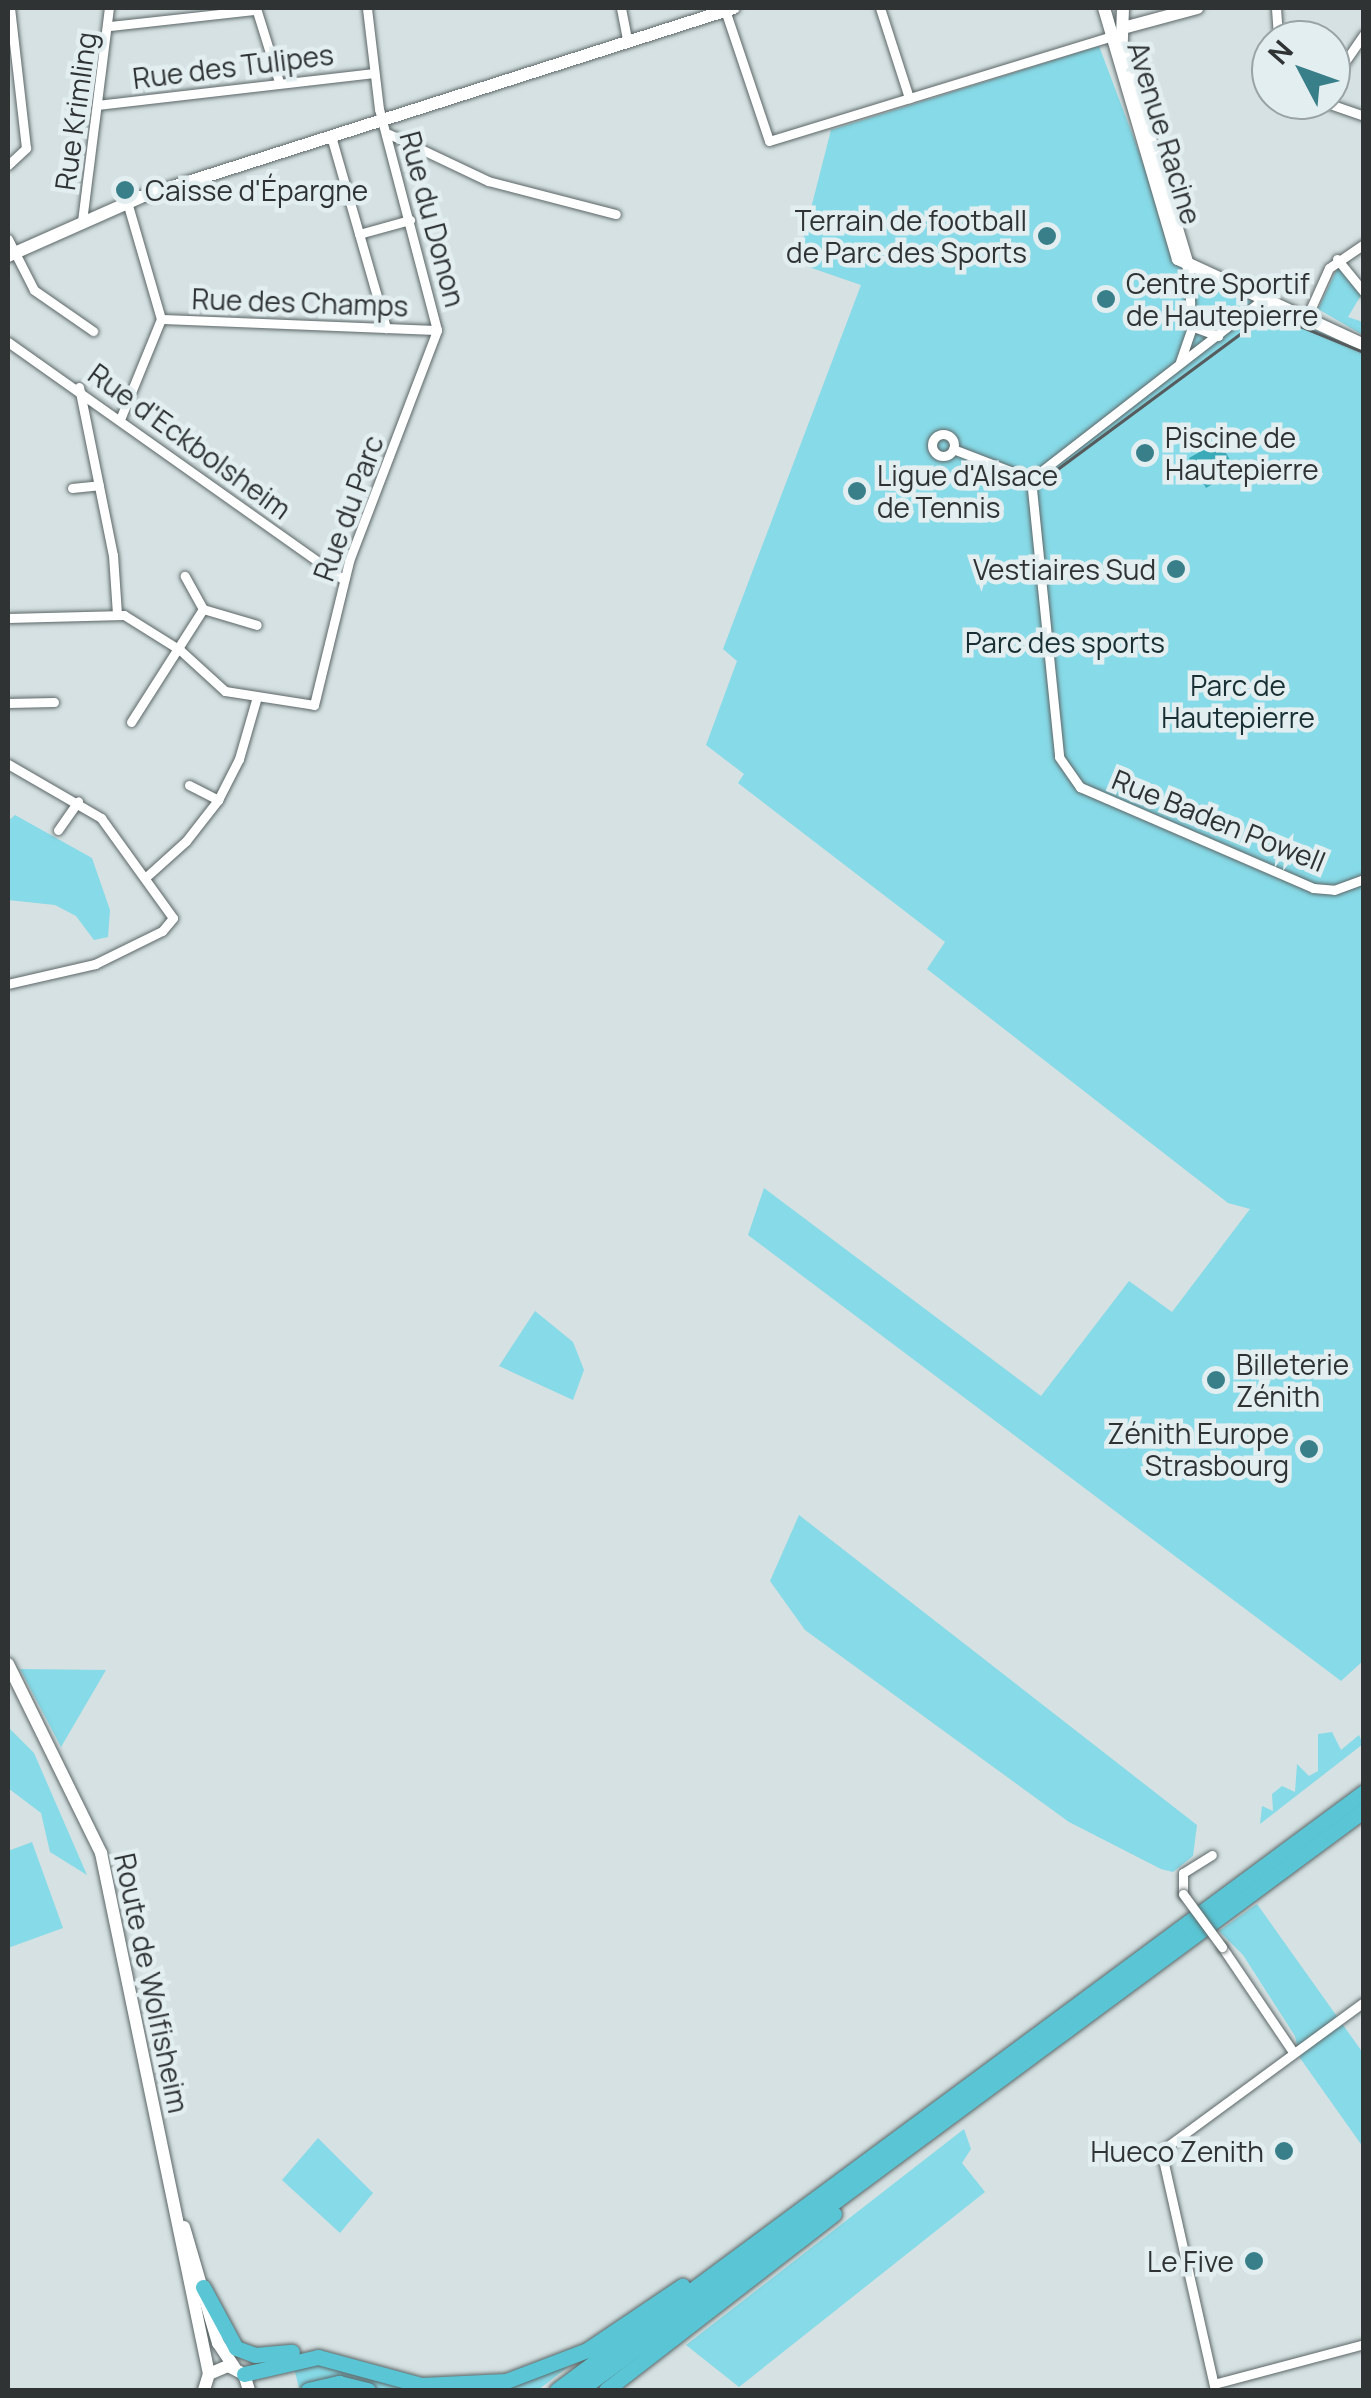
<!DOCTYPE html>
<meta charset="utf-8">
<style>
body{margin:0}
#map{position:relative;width:1371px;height:2398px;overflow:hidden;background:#d5e1e2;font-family:Manrope,sans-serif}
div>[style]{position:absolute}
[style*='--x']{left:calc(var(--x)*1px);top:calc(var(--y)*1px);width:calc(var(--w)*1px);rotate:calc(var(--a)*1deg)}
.green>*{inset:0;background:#87dae7}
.water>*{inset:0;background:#3aaab9}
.roads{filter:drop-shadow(0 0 2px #5c6667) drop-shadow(0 0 2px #5c6667)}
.street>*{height:9px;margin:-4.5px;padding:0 4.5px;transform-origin:4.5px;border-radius:4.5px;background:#fff}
.street>.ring{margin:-4.5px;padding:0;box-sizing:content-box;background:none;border:9px solid #fff;border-radius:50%}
.secondary>*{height:12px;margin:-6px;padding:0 6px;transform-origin:6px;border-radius:6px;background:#fff}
.highway>*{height:15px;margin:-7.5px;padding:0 7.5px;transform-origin:7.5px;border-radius:7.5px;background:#5ac5d4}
.tram>*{height:2.5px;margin:-1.25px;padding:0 1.25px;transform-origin:1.25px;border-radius:1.25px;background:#565c5d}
.bridges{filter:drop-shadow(0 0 2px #5c6667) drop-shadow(0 0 2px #5c6667)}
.street-bridge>*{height:9px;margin:-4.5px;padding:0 4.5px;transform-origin:4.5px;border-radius:4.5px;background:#fff}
.dots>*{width:28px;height:28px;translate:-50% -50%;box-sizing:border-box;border:5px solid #e2eef0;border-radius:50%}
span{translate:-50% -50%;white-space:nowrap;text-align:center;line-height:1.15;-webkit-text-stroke:9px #e2eef0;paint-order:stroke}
.street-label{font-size:28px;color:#2f3334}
.poi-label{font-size:28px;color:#2f3334}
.left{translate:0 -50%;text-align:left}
.right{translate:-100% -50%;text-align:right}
.park-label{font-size:28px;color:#183034}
.frame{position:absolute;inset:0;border:10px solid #2f3334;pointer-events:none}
.north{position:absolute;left:1251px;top:20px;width:100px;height:100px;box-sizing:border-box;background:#e2eef0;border:2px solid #9aa3a5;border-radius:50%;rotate:311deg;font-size:28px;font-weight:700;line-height:40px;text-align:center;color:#2f3334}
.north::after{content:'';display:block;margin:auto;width:35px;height:45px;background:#397f8a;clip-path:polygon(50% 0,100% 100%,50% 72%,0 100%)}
</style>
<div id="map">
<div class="green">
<i style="clip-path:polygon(1099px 46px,1184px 271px,1363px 351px,1364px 1660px,1341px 1681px,748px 1235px,764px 1188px,1041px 1396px,1129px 1281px,1172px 1312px,1250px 1209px,1228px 1203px,927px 969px,945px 942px,738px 783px,744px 774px,706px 745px,737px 661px,723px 649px,861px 285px,797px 263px,831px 130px)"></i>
<i style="clip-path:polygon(1338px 267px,1361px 295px,1348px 317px,1363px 322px,1363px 335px,1318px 309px)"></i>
<i style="clip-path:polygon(15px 815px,92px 858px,110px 910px,108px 937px,94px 940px,76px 916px,55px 905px,8px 900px,8px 821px)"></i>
<i style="clip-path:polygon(535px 1311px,573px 1342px,584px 1370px,573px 1400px,499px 1366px)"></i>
<i style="clip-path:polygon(799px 1515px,1197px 1825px,1193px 1856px,1173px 1872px,1161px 1869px,1069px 1822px,805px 1630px,770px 1581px)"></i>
<i style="clip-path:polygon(20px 1669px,106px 1670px,61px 1747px)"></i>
<i style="clip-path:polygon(8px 1727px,34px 1753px,87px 1875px,50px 1852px,41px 1813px,8px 1788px)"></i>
<i style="clip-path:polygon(1332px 1732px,1341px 1750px,1359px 1735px,1363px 1744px,1260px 1824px,1262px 1806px,1273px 1811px,1272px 1794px,1282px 1786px,1295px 1792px,1297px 1764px,1309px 1776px,1318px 1771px,1318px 1734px)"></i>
<i style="clip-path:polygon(32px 1842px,63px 1928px,8px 1948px,8px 1851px)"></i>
<i style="clip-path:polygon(1257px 1904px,1363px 2053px,1363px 2147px,1300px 2058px,1295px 2036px,1243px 1955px,1219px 1931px)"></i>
<i style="clip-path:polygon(964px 2129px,971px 2149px,962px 2163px,985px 2192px,739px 2387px,686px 2345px)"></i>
<i style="clip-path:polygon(318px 2138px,373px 2193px,340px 2233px,282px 2180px)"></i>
<i style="clip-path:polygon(318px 2359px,428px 2389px,568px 2367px,538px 2390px,376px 2390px,322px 2379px,299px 2388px,293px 2364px)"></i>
</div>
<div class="water">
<i style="clip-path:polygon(1219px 441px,1236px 470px,1206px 488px,1189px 458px)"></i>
</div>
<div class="roads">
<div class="street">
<i style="--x:256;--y:8;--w:77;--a:72.7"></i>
<i style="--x:621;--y:8;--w:33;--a:79"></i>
<i style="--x:880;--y:8;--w:95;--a:72.1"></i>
<i style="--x:1276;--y:8;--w:32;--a:86"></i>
<i style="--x:725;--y:10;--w:138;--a:71.4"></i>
<i style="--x:769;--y:141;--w:357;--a:-17"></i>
<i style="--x:110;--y:26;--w:147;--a:-6.3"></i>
<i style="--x:1331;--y:82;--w:58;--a:-55.5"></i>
<i style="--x:1318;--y:100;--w:49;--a:19.2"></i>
<i style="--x:97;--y:105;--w:279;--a:-6.6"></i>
<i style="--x:389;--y:134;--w:110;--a:25.4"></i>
<i style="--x:488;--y:181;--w:132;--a:14.5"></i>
<i style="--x:331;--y:136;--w:200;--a:74"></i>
<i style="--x:8;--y:165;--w:25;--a:-43"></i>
<i style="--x:26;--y:148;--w:141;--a:-96.5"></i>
<i style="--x:82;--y:221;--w:215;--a:-82.8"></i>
<i style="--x:359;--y:234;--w:53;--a:-15.4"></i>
<i style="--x:8;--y:239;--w:57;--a:63"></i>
<i style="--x:34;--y:290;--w:72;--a:34.8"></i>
<i style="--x:1337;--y:259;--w:43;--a:50.7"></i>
<i style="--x:1262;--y:300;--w:292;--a:142.2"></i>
<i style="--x:1031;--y:479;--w:279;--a:84.2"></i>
<i style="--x:1059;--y:757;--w:37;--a:55"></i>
<i style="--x:1080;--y:787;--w:254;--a:23.4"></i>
<i style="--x:1313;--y:888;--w:21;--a:5"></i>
<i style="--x:1334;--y:890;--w:32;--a:-20"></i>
<i style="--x:161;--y:319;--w:276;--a:2.3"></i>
<i style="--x:1306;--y:319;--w:56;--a:-65.7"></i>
<i style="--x:1329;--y:268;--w:42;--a:-34.4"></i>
<i style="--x:1191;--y:326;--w:29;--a:20"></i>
<i style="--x:8;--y:342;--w:412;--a:35.3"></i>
<i style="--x:1180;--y:362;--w:34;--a:-71"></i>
<i style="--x:1191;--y:330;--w:62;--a:-91.8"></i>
<i style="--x:79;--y:387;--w:171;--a:78.6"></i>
<i style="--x:113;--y:555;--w:59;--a:86.1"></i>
<i style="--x:121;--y:417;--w:106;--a:-67.8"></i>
<i style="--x:161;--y:319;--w:122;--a:-106.2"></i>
<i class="ring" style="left:932px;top:434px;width:13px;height:13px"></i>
<i style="--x:953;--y:449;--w:84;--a:21"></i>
<i style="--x:72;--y:488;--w:27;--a:-6"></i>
<i style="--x:203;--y:609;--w:56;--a:16.5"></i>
<i style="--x:8;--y:618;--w:116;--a:-1.5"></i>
<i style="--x:124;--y:615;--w:66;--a:32"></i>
<i style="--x:180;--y:650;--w:61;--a:42.3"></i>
<i style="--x:225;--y:691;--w:90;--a:8.9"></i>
<i style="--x:314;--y:705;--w:148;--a:-76.3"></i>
<i style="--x:349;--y:561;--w:247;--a:-69.1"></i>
<i style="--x:437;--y:330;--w:228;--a:-104.7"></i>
<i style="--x:379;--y:109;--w:102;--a:-96.8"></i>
<i style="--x:8;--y:703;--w:46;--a:-1.2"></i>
<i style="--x:131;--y:722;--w:134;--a:-57.5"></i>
<i style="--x:203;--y:609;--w:38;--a:-119"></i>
<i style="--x:8;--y:764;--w:108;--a:30.1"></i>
<i style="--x:101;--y:818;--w:123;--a:54.2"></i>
<i style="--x:173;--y:918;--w:17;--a:130"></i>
<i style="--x:162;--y:931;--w:75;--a:153.8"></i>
<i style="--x:95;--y:964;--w:89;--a:167.1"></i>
<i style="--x:189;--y:785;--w:33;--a:27"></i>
<i style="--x:58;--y:830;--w:35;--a:-55"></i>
<i style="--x:146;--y:877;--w:54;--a:-42"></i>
<i style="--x:186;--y:841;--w:52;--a:-52"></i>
<i style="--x:218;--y:800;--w:46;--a:-62.9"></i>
<i style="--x:239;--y:759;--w:61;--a:-73.9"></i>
<i style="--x:1183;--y:1894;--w:21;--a:-90"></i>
<i style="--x:1183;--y:1873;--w:34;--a:-32"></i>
<i style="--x:1222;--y:1947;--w:127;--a:55.9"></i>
<i style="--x:1214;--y:2384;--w:155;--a:-14.9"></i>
<i style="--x:1215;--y:2390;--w:245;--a:-102.7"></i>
<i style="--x:1161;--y:2151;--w:252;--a:-36.3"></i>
</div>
<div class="secondary">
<i style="--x:1104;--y:8;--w:262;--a:73.6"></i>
<i style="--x:1178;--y:259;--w:205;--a:24.8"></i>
<i style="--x:1123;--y:8;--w:37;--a:92"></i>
<i style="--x:1122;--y:45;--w:233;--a:73.3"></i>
<i style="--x:1123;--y:28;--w:77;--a:-15.1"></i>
<i style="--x:8;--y:256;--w:145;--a:-23.9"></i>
<i style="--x:141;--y:197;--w:622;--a:-17.68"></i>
<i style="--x:8;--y:1664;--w:211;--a:63.8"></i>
<i style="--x:101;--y:1853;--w:532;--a:78.29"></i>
<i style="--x:184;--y:2227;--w:121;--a:73.7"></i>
<i style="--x:218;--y:2343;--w:29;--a:56"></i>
<i style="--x:204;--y:2390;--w:17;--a:-73"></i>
<i style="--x:209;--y:2374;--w:21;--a:-23"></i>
<i style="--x:228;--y:2366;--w:18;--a:27"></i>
<i style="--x:244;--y:2374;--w:17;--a:73"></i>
</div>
<div class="highway">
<i style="--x:203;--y:2287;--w:69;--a:61.6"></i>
<i style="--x:236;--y:2348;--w:20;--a:20"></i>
<i style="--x:255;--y:2355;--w:37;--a:-5"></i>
<i style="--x:244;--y:2374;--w:76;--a:-12.9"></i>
<i style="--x:318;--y:2357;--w:107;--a:15.2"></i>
<i style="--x:421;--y:2385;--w:85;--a:-2.7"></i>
<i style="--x:506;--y:2381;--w:87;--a:-20.9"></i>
<i style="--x:587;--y:2350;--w:115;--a:-34"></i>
<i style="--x:308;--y:2390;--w:32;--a:-13"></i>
<i style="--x:339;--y:2383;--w:30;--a:14"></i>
<i style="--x:557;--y:2390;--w:1004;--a:-36.54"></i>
<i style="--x:580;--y:2390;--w:975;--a:-36.49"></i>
<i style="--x:606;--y:2390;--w:288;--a:-37.7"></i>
</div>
</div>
<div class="tram">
<i style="--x:1048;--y:476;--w:252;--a:-36.5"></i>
<i style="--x:1251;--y:326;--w:39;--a:-6"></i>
<i style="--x:1290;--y:322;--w:80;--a:22.1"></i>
</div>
<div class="bridges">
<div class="street-bridge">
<i style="--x:1183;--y:1894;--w:66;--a:53.7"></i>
</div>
</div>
<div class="dots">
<i style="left:125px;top:190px;background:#397f8a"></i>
<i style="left:1047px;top:236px;background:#397f8a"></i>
<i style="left:1106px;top:299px;background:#397f8a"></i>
<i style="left:1145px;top:453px;background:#397f8a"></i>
<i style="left:857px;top:491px;background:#397f8a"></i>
<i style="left:1176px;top:569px;background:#397f8a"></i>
<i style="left:1216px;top:1380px;background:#397f8a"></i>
<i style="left:1309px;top:1449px;background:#397f8a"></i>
<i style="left:1284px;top:2151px;background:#397f8a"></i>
<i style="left:1254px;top:2261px;background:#397f8a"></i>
</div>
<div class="street-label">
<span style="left:233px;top:66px;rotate:-7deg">Rue des Tulipes</span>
<span style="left:75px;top:111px;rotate:-82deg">Rue Krimling</span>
<span style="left:1165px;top:133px;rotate:73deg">Avenue Racine</span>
<span style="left:433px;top:219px;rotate:75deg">Rue du Donon</span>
<span style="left:300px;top:302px;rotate:2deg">Rue des Champs</span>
<span style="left:190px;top:441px;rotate:36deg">Rue d'Eckbolsheim</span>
<span style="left:348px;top:508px;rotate:-70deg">Rue du Parc</span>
<span style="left:1219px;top:820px;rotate:22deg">Rue Baden Powell</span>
<span style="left:152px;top:1983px;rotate:78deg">Route de Wolfisheim</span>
</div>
<div class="poi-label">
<span class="left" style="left:145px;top:190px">Caisse d'Épargne</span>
<span class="right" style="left:1027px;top:236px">Terrain de football<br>de Parc des Sports</span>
<span class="left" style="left:1126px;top:299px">Centre Sportif<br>de Hautepierre</span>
<span class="left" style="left:1165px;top:453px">Piscine de<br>Hautepierre</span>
<span class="left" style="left:877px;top:491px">Ligue d'Alsace<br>de Tennis</span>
<span class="right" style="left:1156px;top:569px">Vestiaires Sud</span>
<span class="left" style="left:1236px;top:1380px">Billeterie<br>Zénith</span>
<span class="right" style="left:1289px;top:1449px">Zénith Europe<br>Strasbourg</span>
<span class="right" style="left:1264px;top:2151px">Hueco Zenith</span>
<span class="right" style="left:1234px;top:2261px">Le Five</span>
</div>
<div class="park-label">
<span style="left:1065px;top:642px">Parc des sports</span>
<span style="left:1238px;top:701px">Parc de<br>Hautepierre</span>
</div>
<div class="frame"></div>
<div class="north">N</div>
</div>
